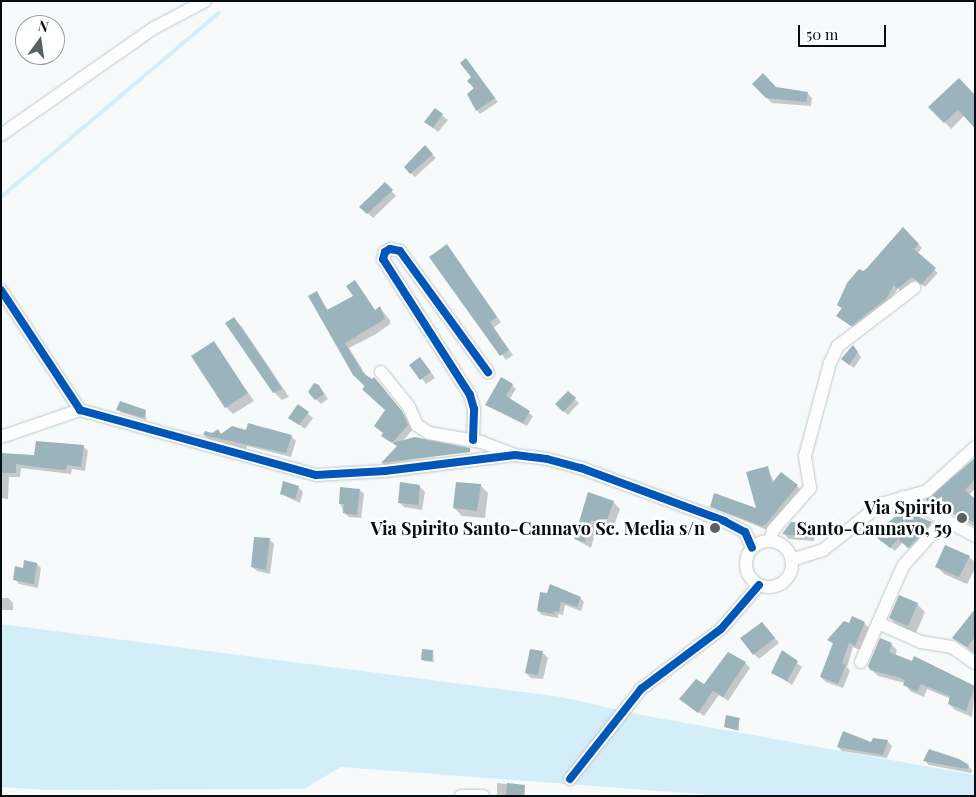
<!DOCTYPE html>
<style>
body{margin:0}
#map{position:relative;width:976px;height:797px;overflow:hidden;background:#f7fafb;font-family:"Playfair Display",serif}
div>[style]{position:absolute}
[style*='--x']{left:calc(var(--x)*1px);top:calc(var(--y)*1px);width:calc(var(--w)*1px);rotate:calc(var(--a)*1deg)}
.water>*{inset:0;background:#d3eef9}
.shadow>*{inset:0;background:#0003}
.stream>*{height:4px;margin:-2px;padding:0 2px;transform-origin:2px;border-radius:2px;background:#d3eef9}
.building>*{inset:0;background:#9bb4bb}
.roads{filter:drop-shadow(0 0 1px #bfc5c8) drop-shadow(0 0 1px #bfc5c8)}
.minor>*{height:12px;margin:-6px;padding:0 6px;transform-origin:6px;border-radius:6px;background:#fefefe}
.minor>.ring{margin:-6px;padding:0;box-sizing:content-box;background:none;border:12px solid #fefefe;border-radius:50%}
.cycleway>*{height:8px;margin:-4px;padding:0 4px;transform-origin:4px;border-radius:4px;background:#0057b8}
.dots>*{width:14px;height:14px;translate:-50% -50%;box-sizing:border-box;border:2px solid #fff;border-radius:50%}
span{translate:-50% -50%;white-space:nowrap;text-align:center;line-height:1.15;-webkit-text-stroke:5px #fff;paint-order:stroke}
.poi-label{font-size:18px;color:#040d11;font-weight:700}
.right{translate:-100% -50%;text-align:right}
.frame{position:absolute;inset:0;border:2px solid #040d11;pointer-events:none}
.north{position:absolute;left:15px;top:15px;width:50px;height:50px;box-sizing:border-box;background:#fff;border:1px solid #9b9ea0;border-radius:50%;rotate:14deg;font-size:14px;font-weight:700;line-height:20px;text-align:center;color:#040d11}
.north::after{content:'';display:block;margin:auto;width:18px;height:22px;background:#596063;clip-path:polygon(50% 0,100% 100%,50% 72%,0 100%)}
.scale{position:absolute;left:798px;top:25px;width:88px;height:22px;box-sizing:border-box;border:2px solid #040d11;border-top:0;padding-left:6px;font-size:15px;line-height:18px;white-space:nowrap;color:#040d11;-webkit-text-stroke:4px #fff;paint-order:stroke}
</style>
<div id="map">
<div class="water">
<i style="clip-path:polygon(1px 624px,561px 697px,641px 715px,975px 775px,975px 796px,726px 796px,341px 767px,304px 789px,47px 790px,1px 787px)"></i>
</div>
<div class="shadow">
<i style="clip-path:polygon(469px 63px,498px 102px,480px 114px,477px 110px)"></i>
<i style="clip-path:polygon(754px 84px,807px 93px,812px 98px,811px 106px,772px 103px)"></i>
<i style="clip-path:polygon(975px 96px,975px 129px,964px 116px,951px 129px,930px 107px)"></i>
<i style="clip-path:polygon(435px 110px,448px 120px,438px 132px,431px 126px)"></i>
<i style="clip-path:polygon(425px 147px,436px 158px,415px 177px,405px 167px)"></i>
<i style="clip-path:polygon(385px 184px,396px 196px,373px 218px,361px 207px)"></i>
<i style="clip-path:polygon(903px 229px,922px 248px,917px 254px,938px 273px,925px 287px,916px 280px,901px 292px,898px 288px,889px 303px,855px 329px,841px 319px,842px 309px,838px 305px)"></i>
<i style="clip-path:polygon(447px 246px,501px 322px,493px 328px,513px 355px,506px 360px,431px 257px)"></i>
<i style="clip-path:polygon(316px 293px,328px 310px,376px 311px,380px 308px,390px 320px,390px 324px,376px 334px,349px 348px,367px 377px,379px 383px,406px 417px,412px 430px,402px 442px,471px 451px,390px 463px,474px 454px,387px 467px,382px 463px,398px 447px,376px 426px,387px 410px,372px 397px,348px 365px)"></i>
<i style="clip-path:polygon(234px 319px,242px 327px,289px 397px,282px 400px,274px 392px)"></i>
<i style="clip-path:polygon(213px 343px,254px 401px,233px 414px,226px 407px)"></i>
<i style="clip-path:polygon(853px 346px,861px 357px,854px 368px,842px 359px)"></i>
<i style="clip-path:polygon(425px 364px,435px 378px,426px 384px,411px 365px)"></i>
<i style="clip-path:polygon(512px 385px,516px 389px,509px 400px,533px 416px,527px 426px,486px 405px)"></i>
<i style="clip-path:polygon(319px 386px,328px 399px,321px 404px,309px 392px)"></i>
<i style="clip-path:polygon(568px 393px,579px 403px,568px 415px,556px 404px)"></i>
<i style="clip-path:polygon(120px 403px,146px 411px,146px 420px,120px 412px)"></i>
<i style="clip-path:polygon(299px 406px,313px 418px,305px 429px,290px 418px)"></i>
<i style="clip-path:polygon(247px 431px,291px 436px,296px 441px,291px 457px,247px 446px,246px 450px,209px 440px,204px 435px)"></i>
<i style="clip-path:polygon(84px 447px,88px 451px,85px 471px,72px 469px,71px 474px,21px 468px,20px 477px,9px 477px,8px 499px,1px 498px,1px 454px,35px 457px)"></i>
<i style="clip-path:polygon(975px 460px,975px 489px,969px 495px,975px 503px,975px 527px,927px 500px)"></i>
<i style="clip-path:polygon(767px 467px,774px 482px,797px 486px,801px 490px,767px 530px,711px 507px,758px 510px)"></i>
<i style="clip-path:polygon(480px 485px,488px 493px,485px 518px,462px 516px,454px 508px)"></i>
<i style="clip-path:polygon(298px 487px,303px 492px,300px 503px,281px 494px)"></i>
<i style="clip-path:polygon(420px 487px,425px 492px,422px 510px,404px 507px,399px 502px)"></i>
<i style="clip-path:polygon(341px 488px,360px 490px,364px 494px,361px 518px,349px 517px,344px 513px,340px 503px)"></i>
<i style="clip-path:polygon(589px 494px,613px 502px,620px 509px,612px 531px,597px 526px,591px 548px,575px 539px)"></i>
<i style="clip-path:polygon(903px 512px,915px 514px,935px 527px,913px 552px,903px 542px,895px 551px,874px 535px)"></i>
<i style="clip-path:polygon(810px 525px,815px 530px,814px 541px,789px 539px,784px 534px)"></i>
<i style="clip-path:polygon(270px 540px,274px 544px,270px 574px,257px 571px,252px 567px)"></i>
<i style="clip-path:polygon(969px 557px,975px 562px,975px 569px,967px 584px,944px 574px,937px 566px)"></i>
<i style="clip-path:polygon(37px 564px,41px 568px,38px 588px,19px 584px,15px 579px)"></i>
<i style="clip-path:polygon(541px 593px,580px 598px,584px 602px,581px 611px,565px 605px,563px 615px,558px 614px,558px 618px,542px 615px,538px 611px)"></i>
<i style="clip-path:polygon(1px 598px,8px 598px,13px 603px,13px 610px,1px 610px)"></i>
<i style="clip-path:polygon(917px 604px,925px 612px,916px 633px,898px 626px,890px 618px)"></i>
<i style="clip-path:polygon(975px 611px,975px 654px,953px 638px)"></i>
<i style="clip-path:polygon(864px 623px,869px 628px,860px 650px,853px 647px,847px 667px,850px 671px,843px 688px,826px 682px,821px 677px,834px 644px,828px 640px)"></i>
<i style="clip-path:polygon(767px 628px,779px 643px,759px 659px,754px 654px)"></i>
<i style="clip-path:polygon(891px 644px,897px 650px,895px 656px,913px 663px,915px 657px,975px 688px,972px 717px,955px 710px,949px 704px,951px 699px,927px 689px,924px 697px,910px 691px,905px 683px,878px 676px,871px 669px)"></i>
<i style="clip-path:polygon(531px 650px,543px 653px,548px 658px,543px 679px,531px 678px,526px 673px)"></i>
<i style="clip-path:polygon(433px 651px,434px 662px,424px 661px,422px 659px)"></i>
<i style="clip-path:polygon(783px 652px,802px 667px,792px 685px,772px 672px)"></i>
<i style="clip-path:polygon(745px 663px,750px 668px,728px 701px,719px 695px,704px 716px,681px 699px)"></i>
<i style="clip-path:polygon(739px 719px,739px 731px,725px 727px)"></i>
<i style="clip-path:polygon(887px 741px,892px 746px,887px 758px,842px 751px,838px 747px)"></i>
<i style="clip-path:polygon(925px 761px,968px 766px,972px 770px,971px 773px,929px 765px)"></i>
<i style="clip-path:polygon(497px 783px,525px 786px,525px 796px,497px 796px)"></i>
</div>
<div class="stream">
<i style="--x:1;--y:197;--w:285;--a:-40.2"></i>
</div>
<div class="building">
<i style="clip-path:polygon(466px 58px,495px 98px,476px 111px,467px 94px,474px 88px,467px 81px,471px 77px,460px 63px)"></i>
<i style="clip-path:polygon(763px 73px,776px 87px,808px 92px,806px 102px,766px 98px,752px 84px)"></i>
<i style="clip-path:polygon(959px 78px,975px 95px,975px 128px,958px 110px,944px 123px,928px 107px)"></i>
<i style="clip-path:polygon(435px 108px,443px 114px,433px 128px,424px 122px)"></i>
<i style="clip-path:polygon(425px 145px,433px 154px,410px 174px,404px 167px)"></i>
<i style="clip-path:polygon(385px 182px,393px 190px,367px 214px,359px 207px)"></i>
<i style="clip-path:polygon(903px 227px,919px 244px,914px 249px,936px 268px,921px 285px,912px 277px,897px 289px,894px 285px,886px 299px,851px 326px,836px 316px,842px 308px,837px 305px,847px 283px,859px 269px,863px 271px,867px 268px)"></i>
<i style="clip-path:polygon(447px 244px,497px 317px,490px 322px,509px 350px,500px 356px,429px 257px)"></i>
<i style="clip-path:polygon(355px 280px,375px 310px,380px 306px,385px 319px,345px 343px,363px 373px,372px 379px,374px 377px,402px 411px,408px 425px,392px 443px,415px 437px,470px 448px,470px 452px,381px 463px,397px 446px,381px 436px,383px 433px,374px 426px,385px 410px,365px 392px,362px 389px,365px 386px,353px 375px,308px 296px,317px 291px,327px 310px,353px 296px,346px 286px)"></i>
<i style="clip-path:polygon(234px 317px,268px 367px,282px 389px,273px 393px,225px 323px)"></i>
<i style="clip-path:polygon(214px 341px,248px 393px,225px 408px,191px 356px)"></i>
<i style="clip-path:polygon(853px 345px,858px 352px,849px 365px,841px 359px)"></i>
<i style="clip-path:polygon(420px 357px,431px 372px,420px 380px,409px 365px)"></i>
<i style="clip-path:polygon(501px 377px,513px 384px,506px 396px,530px 411px,523px 423px,485px 405px)"></i>
<i style="clip-path:polygon(314px 383px,319px 385px,324px 394px,315px 400px,308px 392px)"></i>
<i style="clip-path:polygon(568px 391px,576px 398px,563px 412px,555px 404px)"></i>
<i style="clip-path:polygon(120px 401px,146px 410px,144px 418px,116px 410px)"></i>
<i style="clip-path:polygon(298px 404px,309px 412px,299px 425px,288px 418px)"></i>
<i style="clip-path:polygon(248px 423px,292px 435px,286px 453px,203px 435px,205px 431px,212px 433px,218px 429px,221px 434px,232px 426px,246px 430px)"></i>
<i style="clip-path:polygon(36px 441px,84px 445px,81px 467px,67px 465px,66px 470px,53px 469px,16px 464px,16px 473px,1px 473px,1px 453px,34px 455px)"></i>
<i style="clip-path:polygon(975px 458px,975px 479px,965px 490px,975px 499px,975px 523px,925px 500px)"></i>
<i style="clip-path:polygon(768px 466px,772px 483px,781px 472px,798px 485px,766px 524px,762px 526px,710px 507px,714px 493px,756px 508px,746px 472px)"></i>
<i style="clip-path:polygon(283px 481px,299px 486px,295px 499px,280px 494px)"></i>
<i style="clip-path:polygon(400px 482px,420px 485px,418px 505px,398px 503px)"></i>
<i style="clip-path:polygon(456px 482px,481px 484px,477px 511px,453px 508px)"></i>
<i style="clip-path:polygon(340px 487px,360px 489px,357px 515px,343px 513px,344px 504px,339px 504px)"></i>
<i style="clip-path:polygon(588px 492px,614px 501px,605px 525px,591px 520px,585px 542px,574px 539px)"></i>
<i style="clip-path:polygon(903px 511px,932px 522px,908px 548px,898px 539px,890px 548px,872px 534px)"></i>
<i style="clip-path:polygon(791px 522px,810px 523px,810px 537px,782px 534px)"></i>
<i style="clip-path:polygon(254px 537px,270px 538px,266px 570px,251px 567px)"></i>
<i style="clip-path:polygon(945px 545px,970px 556px,959px 577px,935px 567px)"></i>
<i style="clip-path:polygon(24px 560px,37px 563px,34px 584px,13px 580px,15px 566px,23px 568px)"></i>
<i style="clip-path:polygon(550px 584px,581px 597px,577px 607px,561px 602px,559px 612px,555px 611px,554px 614px,537px 611px,540px 592px,547px 593px)"></i>
<i style="clip-path:polygon(899px 595px,918px 603px,908px 626px,889px 618px)"></i>
<i style="clip-path:polygon(975px 609px,975px 637px,967px 647px,952px 638px)"></i>
<i style="clip-path:polygon(852px 616px,865px 622px,855px 646px,849px 643px,842px 663px,846px 665px,838px 684px,820px 677px,833px 643px,827px 640px,844px 621px,849px 623px)"></i>
<i style="clip-path:polygon(762px 622px,775px 638px,753px 655px,740px 638px)"></i>
<i style="clip-path:polygon(880px 638px,892px 643px,889px 652px,912px 661px,914px 656px,975px 686px,966px 711px,948px 704px,950px 696px,921px 684px,917px 692px,903px 685px,905px 681px,901px 678px,870px 670px,868px 666px)"></i>
<i style="clip-path:polygon(422px 649px,433px 650px,432px 661px,421px 660px)"></i>
<i style="clip-path:polygon(530px 649px,543px 651px,538px 675px,525px 673px)"></i>
<i style="clip-path:polygon(782px 650px,798px 661px,787px 681px,771px 673px)"></i>
<i style="clip-path:polygon(728px 652px,746px 662px,723px 697px,713px 691px,698px 713px,679px 699px,696px 679px,704px 684px)"></i>
<i style="clip-path:polygon(726px 715px,740px 718px,737px 730px,724px 727px)"></i>
<i style="clip-path:polygon(843px 731px,871px 742px,873px 738px,888px 740px,883px 755px,837px 747px)"></i>
<i style="clip-path:polygon(929px 749px,959px 759px,969px 765px,967px 769px,923px 761px)"></i>
<i style="clip-path:polygon(507px 783px,525px 785px,523px 796px,506px 796px)"></i>
</div>
<div class="roads">
<div class="minor">
<i style="--x:1;--y:135;--w:187;--a:-35"></i>
<i style="--x:154;--y:28;--w:58;--a:-27.9"></i>
<i style="--x:1;--y:290;--w:144;--a:56.6"></i>
<i style="--x:80;--y:410;--w:245;--a:15.4"></i>
<i style="--x:316;--y:475;--w:69;--a:-3.3"></i>
<i style="--x:385;--y:471;--w:131;--a:-7"></i>
<i style="--x:515;--y:455;--w:32;--a:7"></i>
<i style="--x:547;--y:459;--w:35;--a:15"></i>
<i style="--x:581;--y:468;--w:153;--a:20.3"></i>
<i style="--x:724;--y:521;--w:24;--a:28"></i>
<i style="--x:745;--y:532;--w:17;--a:66"></i>
<i style="--x:381;--y:372;--w:45;--a:51.3"></i>
<i style="--x:409;--y:407;--w:20;--a:66"></i>
<i style="--x:417;--y:425;--w:14;--a:34"></i>
<i style="--x:429;--y:433;--w:53;--a:9.8"></i>
<i style="--x:481;--y:442;--w:34;--a:21"></i>
<i style="--x:1;--y:437;--w:83;--a:-18.9"></i>
<i style="--x:473;--y:440;--w:31;--a:-88"></i>
<i style="--x:474;--y:409;--w:15;--a:-106"></i>
<i style="--x:470;--y:395;--w:161;--a:-122.6"></i>
<i style="--x:383;--y:259;--w:7;--a:-74"></i>
<i style="--x:385;--y:252;--w:6;--a:-31"></i>
<i style="--x:390;--y:249;--w:10;--a:11"></i>
<i style="--x:400;--y:251;--w:150;--a:54"></i>
<i style="--x:903;--y:497;--w:82;--a:28.4"></i>
<i style="--x:770;--y:541;--w:11;--a:-75"></i>
<i style="--x:773;--y:530;--w:56;--a:-48.6"></i>
<i style="--x:810;--y:488;--w:32;--a:-99"></i>
<i style="--x:805;--y:456;--w:96;--a:-75"></i>
<i style="--x:830;--y:363;--w:19;--a:-65"></i>
<i style="--x:838;--y:346;--w:96;--a:-37.3"></i>
<i class="ring" style="left:746px;top:541px;width:34px;height:34px"></i>
<i style="--x:791;--y:560;--w:34;--a:-17"></i>
<i style="--x:823;--y:550;--w:74;--a:-38.4"></i>
<i style="--x:881;--y:504;--w:48;--a:-15.8"></i>
<i style="--x:927;--y:491;--w:65;--a:-42.5"></i>
<i style="--x:878;--y:623;--w:62;--a:-66.3"></i>
<i style="--x:903;--y:566;--w:64;--a:-48.1"></i>
<i style="--x:861;--y:662;--w:43;--a:-66.4"></i>
<i style="--x:878;--y:623;--w:47;--a:23.8"></i>
<i style="--x:921;--y:642;--w:31;--a:9"></i>
<i style="--x:952;--y:647;--w:28;--a:35"></i>
<i style="--x:570;--y:779;--w:115;--a:-51.7"></i>
<i style="--x:641;--y:689;--w:100;--a:-36.9"></i>
<i style="--x:721;--y:629;--w:58;--a:-49.2"></i>
<i style="--x:461;--y:796;--w:22;--a:0"></i>
</div>
</div>
<div class="cycleway">
<i style="--x:1;--y:290;--w:144;--a:56.6"></i>
<i style="--x:80;--y:410;--w:245;--a:15.4"></i>
<i style="--x:316;--y:475;--w:69;--a:-3.3"></i>
<i style="--x:385;--y:471;--w:131;--a:-7"></i>
<i style="--x:515;--y:455;--w:32;--a:7"></i>
<i style="--x:547;--y:459;--w:35;--a:15"></i>
<i style="--x:581;--y:468;--w:153;--a:20.3"></i>
<i style="--x:724;--y:521;--w:24;--a:28"></i>
<i style="--x:745;--y:532;--w:17;--a:66"></i>
<i style="--x:473;--y:440;--w:31;--a:-88"></i>
<i style="--x:474;--y:409;--w:15;--a:-106"></i>
<i style="--x:470;--y:395;--w:161;--a:-122.6"></i>
<i style="--x:383;--y:259;--w:7;--a:-74"></i>
<i style="--x:385;--y:252;--w:6;--a:-31"></i>
<i style="--x:390;--y:249;--w:10;--a:11"></i>
<i style="--x:400;--y:251;--w:150;--a:54"></i>
<i style="--x:570;--y:779;--w:115;--a:-51.7"></i>
<i style="--x:641;--y:689;--w:100;--a:-36.9"></i>
<i style="--x:721;--y:629;--w:58;--a:-49.2"></i>
</div>
<div class="dots">
<i style="left:962px;top:518px;background:#596063"></i>
<i style="left:715px;top:528px;background:#596063"></i>
</div>
<div class="poi-label">
<span class="right" style="left:952px;top:518px">Via Spirito<br>Santo-Cannavo, 59</span>
<span class="right" style="left:705px;top:528px">Via Spirito Santo-Cannavo Sc. Media s/n</span>
</div>
<div class="frame"></div>
<div class="north">N</div>
<div class="scale">50 m</div>
</div>
